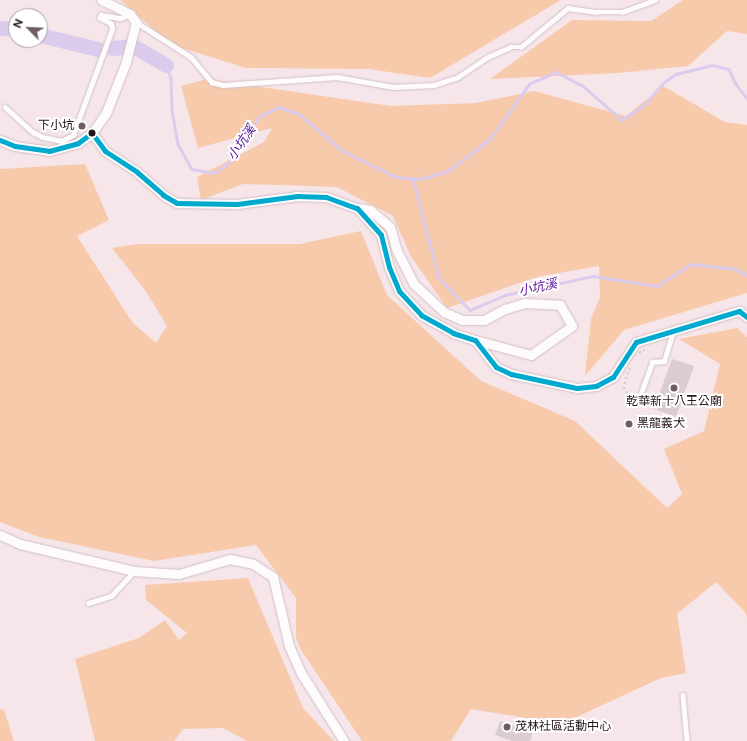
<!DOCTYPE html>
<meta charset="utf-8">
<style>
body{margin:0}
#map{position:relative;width:747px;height:741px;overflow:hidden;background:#f6e6ea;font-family:"Public Sans","Noto Sans TC",sans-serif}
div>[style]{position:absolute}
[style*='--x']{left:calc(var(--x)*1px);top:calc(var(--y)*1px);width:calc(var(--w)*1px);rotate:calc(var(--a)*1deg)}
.green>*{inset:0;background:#f8caac}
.stream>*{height:2.5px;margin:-1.25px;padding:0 1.25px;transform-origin:1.25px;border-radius:1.25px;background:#dbcbed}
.river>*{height:15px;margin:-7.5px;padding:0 7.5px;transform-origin:7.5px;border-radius:7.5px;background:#dbcbed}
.building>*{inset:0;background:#dbccd3}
.path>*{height:1.5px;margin-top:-0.75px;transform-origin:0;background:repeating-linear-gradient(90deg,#d0cacc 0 2px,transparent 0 5px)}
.roads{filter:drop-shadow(0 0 1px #d1c1c6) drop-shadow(0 0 1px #d1c1c6)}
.service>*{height:4.5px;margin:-2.25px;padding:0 2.25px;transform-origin:2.25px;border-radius:2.25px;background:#fefbfc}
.minor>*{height:9px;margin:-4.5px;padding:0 4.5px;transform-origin:4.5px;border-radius:4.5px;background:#fefbfc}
.bus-1>*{height:5px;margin:-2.5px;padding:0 2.5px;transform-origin:2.5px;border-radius:2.5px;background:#00a9ce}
.dots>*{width:11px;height:11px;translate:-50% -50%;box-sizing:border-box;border:2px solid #fff;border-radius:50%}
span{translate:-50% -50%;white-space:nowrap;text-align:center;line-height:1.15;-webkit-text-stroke:4px #fff;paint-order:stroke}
.poi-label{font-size:12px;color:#25151a}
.right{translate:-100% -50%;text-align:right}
.left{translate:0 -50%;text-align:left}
.water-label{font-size:13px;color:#571099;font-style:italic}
.north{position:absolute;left:8px;top:8px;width:40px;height:40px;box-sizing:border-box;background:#fff;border:1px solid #a8a1a3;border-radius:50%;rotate:294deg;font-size:11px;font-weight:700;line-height:16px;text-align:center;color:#25151a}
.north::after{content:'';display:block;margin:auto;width:14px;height:18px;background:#6e5e63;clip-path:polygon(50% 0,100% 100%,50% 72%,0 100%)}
</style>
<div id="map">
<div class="green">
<i style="clip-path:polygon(120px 0,561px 0,430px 78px,368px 69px,246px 68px,172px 45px)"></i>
<i style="clip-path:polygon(683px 0,747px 0,747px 34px,727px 31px,688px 66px,618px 73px,490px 79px,572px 20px,651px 21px)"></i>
<i style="clip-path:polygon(207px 79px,391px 106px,476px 103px,534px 91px,626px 116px,663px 86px,725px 122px,747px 125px,747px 293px,624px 330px,585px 376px,591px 319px,600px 297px,599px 266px,537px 277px,447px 308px,410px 255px,393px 216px,337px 187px,243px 184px,201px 200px,197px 177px,264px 142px,272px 128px,198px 148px,181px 86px)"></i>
<i style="clip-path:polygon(85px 164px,109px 220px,77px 236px,132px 322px,156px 343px,167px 326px,145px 290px,112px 248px,138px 244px,300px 244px,361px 231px,387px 295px,481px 381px,575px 421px,667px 508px,682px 494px,664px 449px,704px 431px,720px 364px,679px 339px,737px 328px,747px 337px,747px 617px,744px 611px,716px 582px,677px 614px,686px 673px,661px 678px,570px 720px,526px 718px,471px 709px,451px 741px,362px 741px,301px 650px,296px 638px,296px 598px,256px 545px,154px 561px,39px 537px,0 522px,0 169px)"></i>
<i style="clip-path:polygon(248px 578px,303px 708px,334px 741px,247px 741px,223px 728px,183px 729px,174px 741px,95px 741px,75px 659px,139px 638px,165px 620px,179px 640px,187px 633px,146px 600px,145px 585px)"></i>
<i style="clip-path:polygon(0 709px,4px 710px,14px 741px,0 741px)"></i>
</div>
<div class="stream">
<i style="--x:166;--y:65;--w:14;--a:69"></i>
<i style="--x:171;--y:78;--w:32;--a:88"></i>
<i style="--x:172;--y:110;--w:35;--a:80"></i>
<i style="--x:178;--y:144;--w:29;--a:61"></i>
<i style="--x:192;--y:169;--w:22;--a:10"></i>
<i style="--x:214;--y:173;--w:19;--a:-35"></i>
<i style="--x:230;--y:162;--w:55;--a:-56.9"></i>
<i style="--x:260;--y:116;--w:21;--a:-25"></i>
<i style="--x:279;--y:107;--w:21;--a:19"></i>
<i style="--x:299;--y:114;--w:57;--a:40.1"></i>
<i style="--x:343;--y:151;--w:59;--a:26.1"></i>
<i style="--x:396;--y:177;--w:24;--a:5"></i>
<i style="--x:420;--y:179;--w:29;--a:-16"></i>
<i style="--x:448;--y:171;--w:53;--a:-37.3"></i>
<i style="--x:490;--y:139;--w:67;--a:-54.7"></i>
<i style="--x:529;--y:84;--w:30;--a:-24"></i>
<i style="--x:556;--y:72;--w:29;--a:27"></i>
<i style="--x:582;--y:85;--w:53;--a:41.2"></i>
<i style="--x:622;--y:120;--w:27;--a:-34"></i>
<i style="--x:644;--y:105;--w:29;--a:-49"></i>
<i style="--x:663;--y:83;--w:16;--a:-35"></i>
<i style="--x:676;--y:74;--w:37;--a:-14"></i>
<i style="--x:712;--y:65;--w:17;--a:13"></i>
<i style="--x:729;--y:69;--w:17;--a:65"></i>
<i style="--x:736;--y:84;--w:18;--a:52"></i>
<i style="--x:413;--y:178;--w:103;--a:75.4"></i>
<i style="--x:439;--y:278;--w:45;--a:45.9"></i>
<i style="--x:470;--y:310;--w:38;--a:-23"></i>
<i style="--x:505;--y:295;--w:90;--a:-12.2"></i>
<i style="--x:593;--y:276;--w:65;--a:8.9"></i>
<i style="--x:657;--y:286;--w:40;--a:-32.9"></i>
<i style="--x:691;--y:264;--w:45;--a:6.3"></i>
<i style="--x:736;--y:269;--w:13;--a:29"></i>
</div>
<div class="river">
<i style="--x:0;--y:28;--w:16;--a:4"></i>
<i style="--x:40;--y:35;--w:60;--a:13.6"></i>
<i style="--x:112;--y:48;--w:21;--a:-5"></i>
<i style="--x:133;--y:46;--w:38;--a:30"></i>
</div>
<div class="building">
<i style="clip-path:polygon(672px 359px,694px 366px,676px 417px,654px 409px)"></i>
<i style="clip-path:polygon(500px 721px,533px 732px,530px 741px,512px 741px,495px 735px)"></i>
</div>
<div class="path">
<i style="--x:639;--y:353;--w:6;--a:-31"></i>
<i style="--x:630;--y:368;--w:20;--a:108"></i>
<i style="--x:624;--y:387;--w:5;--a:68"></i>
<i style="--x:626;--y:392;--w:11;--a:22"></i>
</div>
<div class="roads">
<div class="service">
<i style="--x:136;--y:22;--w:65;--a:32.5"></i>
<i style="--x:191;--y:57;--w:33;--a:50"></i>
<i style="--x:212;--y:82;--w:11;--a:15"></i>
<i style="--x:223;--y:85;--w:114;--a:-4"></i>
<i style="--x:337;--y:77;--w:57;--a:10.1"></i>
<i style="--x:393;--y:87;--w:41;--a:-2.8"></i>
<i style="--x:434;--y:85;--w:25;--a:-18"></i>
<i style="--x:458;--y:77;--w:36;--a:-34"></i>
<i style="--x:488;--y:57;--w:24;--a:-24"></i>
<i style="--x:510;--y:47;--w:11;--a:0"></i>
<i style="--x:521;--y:47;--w:61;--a:-39.7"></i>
<i style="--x:568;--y:8;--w:29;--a:8"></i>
<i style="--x:597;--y:12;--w:25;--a:0"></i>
<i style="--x:622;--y:12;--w:35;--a:-20"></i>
<i style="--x:5;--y:107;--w:38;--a:42"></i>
<i style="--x:33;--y:132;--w:11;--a:27"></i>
<i style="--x:43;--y:137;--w:19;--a:12"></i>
<i style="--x:62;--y:141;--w:13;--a:-29"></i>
<i style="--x:73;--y:135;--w:113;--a:-69.8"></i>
<i style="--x:112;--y:29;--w:5;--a:-101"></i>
<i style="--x:111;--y:24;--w:13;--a:-151"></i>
<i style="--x:100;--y:18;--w:3;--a:-72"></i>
<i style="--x:101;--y:15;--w:20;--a:9"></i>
<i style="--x:121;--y:18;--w:10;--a:-24"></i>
<i style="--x:641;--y:393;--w:33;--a:-70"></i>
<i style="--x:652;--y:362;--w:12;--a:-5"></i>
<i style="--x:664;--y:361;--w:31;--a:-73"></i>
<i style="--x:88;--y:603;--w:24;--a:-17"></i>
<i style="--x:111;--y:596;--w:34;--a:-47"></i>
<i style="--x:683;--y:695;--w:46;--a:85"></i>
</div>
<div class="minor">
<i style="--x:92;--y:133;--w:24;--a:-55"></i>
<i style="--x:106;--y:113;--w:55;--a:-68.6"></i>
<i style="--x:126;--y:62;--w:41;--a:-76"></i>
<i style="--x:136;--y:22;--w:10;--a:-127"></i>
<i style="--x:130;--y:14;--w:32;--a:-154"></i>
<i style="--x:0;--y:140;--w:16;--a:22"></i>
<i style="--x:15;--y:146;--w:34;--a:8"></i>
<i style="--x:49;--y:151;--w:30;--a:-15"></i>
<i style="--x:78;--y:143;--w:17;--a:-36"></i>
<i style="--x:92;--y:133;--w:22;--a:54"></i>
<i style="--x:105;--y:151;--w:38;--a:33"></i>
<i style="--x:137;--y:172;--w:35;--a:41"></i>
<i style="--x:163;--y:195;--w:16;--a:30"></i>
<i style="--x:177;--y:203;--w:60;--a:1"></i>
<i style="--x:237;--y:204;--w:61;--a:-7.6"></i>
<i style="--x:297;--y:196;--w:29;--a:2"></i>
<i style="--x:326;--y:197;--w:33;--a:20"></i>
<i style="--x:357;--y:208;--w:36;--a:48"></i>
<i style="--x:381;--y:235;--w:33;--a:76"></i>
<i style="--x:389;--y:267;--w:26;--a:67"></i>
<i style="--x:399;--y:291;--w:33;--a:47"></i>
<i style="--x:421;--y:315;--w:37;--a:29"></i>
<i style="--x:453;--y:333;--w:23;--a:18"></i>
<i style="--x:475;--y:340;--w:34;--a:52"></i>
<i style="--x:496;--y:367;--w:17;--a:25"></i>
<i style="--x:511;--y:374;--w:67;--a:12"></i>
<i style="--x:577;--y:388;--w:19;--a:-6"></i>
<i style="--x:596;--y:386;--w:19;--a:-28"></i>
<i style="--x:613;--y:377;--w:42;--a:-56.7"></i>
<i style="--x:636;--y:342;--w:108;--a:-16.8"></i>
<i style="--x:739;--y:311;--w:10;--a:37"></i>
<i style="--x:357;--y:208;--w:13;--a:9"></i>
<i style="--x:370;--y:210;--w:26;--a:40"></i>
<i style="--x:390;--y:227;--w:25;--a:74"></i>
<i style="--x:397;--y:251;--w:37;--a:63"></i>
<i style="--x:414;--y:284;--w:41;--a:43"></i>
<i style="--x:444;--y:312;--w:20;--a:24"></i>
<i style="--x:462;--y:320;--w:22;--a:0"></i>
<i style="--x:484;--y:320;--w:24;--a:-28"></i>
<i style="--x:505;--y:309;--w:21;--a:-17"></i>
<i style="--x:525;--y:303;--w:35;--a:3"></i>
<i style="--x:560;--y:305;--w:24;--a:60"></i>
<i style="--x:572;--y:326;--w:50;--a:144.7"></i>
<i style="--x:531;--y:355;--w:58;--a:-165"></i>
<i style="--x:0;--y:535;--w:22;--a:24"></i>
<i style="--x:20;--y:544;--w:117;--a:13.3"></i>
<i style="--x:134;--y:571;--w:45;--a:3.8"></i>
<i style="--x:179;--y:574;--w:53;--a:-16.4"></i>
<i style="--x:230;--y:559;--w:24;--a:12"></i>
<i style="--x:253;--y:564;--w:24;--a:33"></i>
<i style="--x:273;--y:577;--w:71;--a:76.9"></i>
<i style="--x:289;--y:646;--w:30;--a:66"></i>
<i style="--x:301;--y:673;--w:80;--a:57.7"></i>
</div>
</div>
<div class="bus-1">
<i style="--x:0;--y:140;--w:16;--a:22"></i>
<i style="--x:15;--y:146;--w:34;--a:8"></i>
<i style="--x:49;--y:151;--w:30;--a:-15"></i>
<i style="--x:78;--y:143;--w:17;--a:-36"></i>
<i style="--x:92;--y:133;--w:22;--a:54"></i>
<i style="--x:105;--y:151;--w:38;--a:33"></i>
<i style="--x:137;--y:172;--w:35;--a:41"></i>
<i style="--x:163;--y:195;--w:16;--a:30"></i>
<i style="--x:177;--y:203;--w:60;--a:1"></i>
<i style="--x:237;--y:204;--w:61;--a:-7.6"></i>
<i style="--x:297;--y:196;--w:29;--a:2"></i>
<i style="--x:326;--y:197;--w:33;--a:20"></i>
<i style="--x:357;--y:208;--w:36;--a:48"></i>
<i style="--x:381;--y:235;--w:33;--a:76"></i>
<i style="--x:389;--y:267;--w:26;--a:67"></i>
<i style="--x:399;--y:291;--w:33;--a:47"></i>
<i style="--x:421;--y:315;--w:37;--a:29"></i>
<i style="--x:453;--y:333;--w:23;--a:18"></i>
<i style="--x:475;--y:340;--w:34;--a:52"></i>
<i style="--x:496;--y:367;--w:17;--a:25"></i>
<i style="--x:511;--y:374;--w:67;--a:12"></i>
<i style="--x:577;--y:388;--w:19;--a:-6"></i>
<i style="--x:596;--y:386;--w:19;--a:-28"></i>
<i style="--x:613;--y:377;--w:42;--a:-56.7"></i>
<i style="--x:636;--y:342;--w:108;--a:-16.8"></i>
<i style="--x:739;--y:311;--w:10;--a:37"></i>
</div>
<div class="dots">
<i style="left:82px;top:126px;background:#6e5e63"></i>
<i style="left:92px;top:133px;background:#25151a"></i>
<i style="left:674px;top:388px;background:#6e5e63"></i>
<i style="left:629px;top:424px;background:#6e5e63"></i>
<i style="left:507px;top:727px;background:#6e5e63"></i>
</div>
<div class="poi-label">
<span class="right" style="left:74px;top:126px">下小坑</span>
<span style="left:674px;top:402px">乾華新十八王公廟</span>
<span class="left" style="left:637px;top:424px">黑龍義犬</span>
<span class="left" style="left:515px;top:727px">茂林社區活動中心</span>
</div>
<div class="water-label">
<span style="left:242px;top:143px;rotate:-55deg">小坑溪</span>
<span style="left:538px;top:288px;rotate:-12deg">小坑溪</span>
</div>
<div class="north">N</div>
</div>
